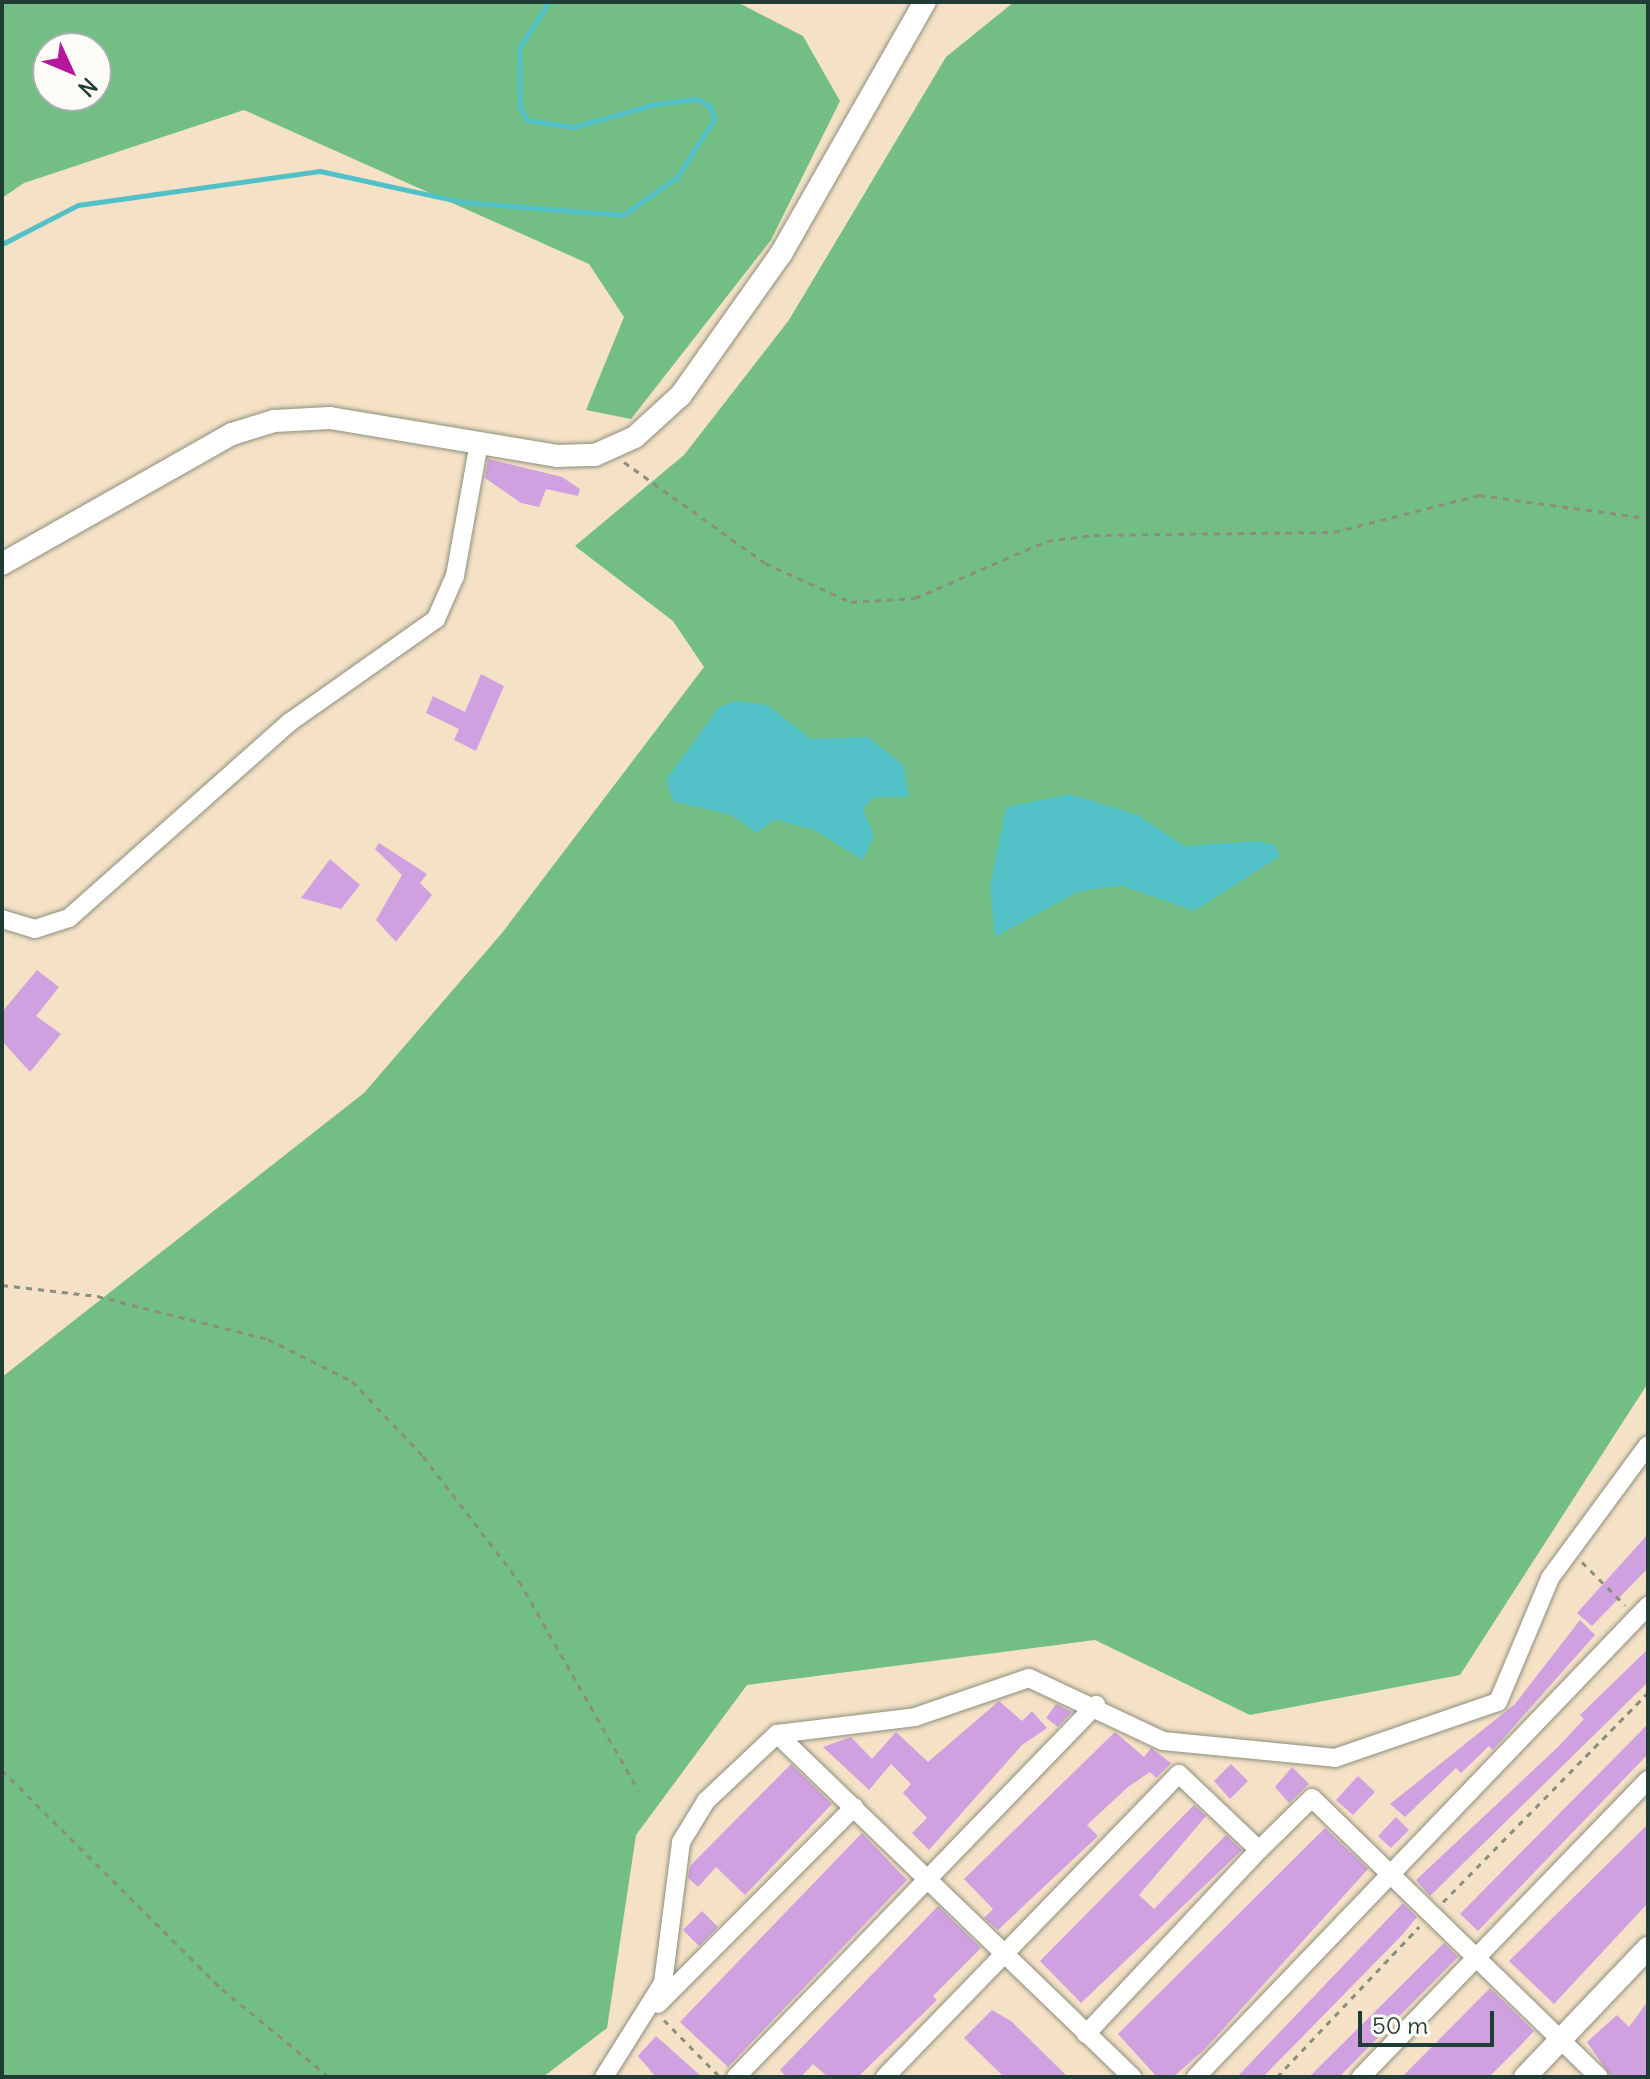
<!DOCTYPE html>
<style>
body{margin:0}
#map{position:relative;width:1650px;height:2079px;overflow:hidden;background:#f5e1c6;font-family:Delius,sans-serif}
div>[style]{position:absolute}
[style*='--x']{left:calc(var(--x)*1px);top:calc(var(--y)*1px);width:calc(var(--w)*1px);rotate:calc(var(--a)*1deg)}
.forest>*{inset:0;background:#73be85}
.water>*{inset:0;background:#52c0c7}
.stream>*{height:5px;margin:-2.5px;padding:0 2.5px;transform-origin:2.5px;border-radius:2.5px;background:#52c0c7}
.building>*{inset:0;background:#d0a1e1}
.path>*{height:3px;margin-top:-1.5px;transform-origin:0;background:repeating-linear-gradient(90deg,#8a8f7d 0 6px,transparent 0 12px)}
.roads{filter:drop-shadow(0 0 2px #8a8f7d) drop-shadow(0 0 2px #8a8f7d)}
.minor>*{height:18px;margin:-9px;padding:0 9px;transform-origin:9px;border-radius:9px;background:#fff}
.tertiary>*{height:22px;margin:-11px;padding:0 11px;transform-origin:11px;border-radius:11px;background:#fff}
span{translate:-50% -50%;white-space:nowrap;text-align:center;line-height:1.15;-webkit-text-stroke:7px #fdfcf7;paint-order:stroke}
.frame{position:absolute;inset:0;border:4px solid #1f3d34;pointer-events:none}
.north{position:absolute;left:32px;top:32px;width:80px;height:80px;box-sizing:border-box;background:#fdfcf7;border:2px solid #a4b0a9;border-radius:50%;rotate:134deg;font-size:22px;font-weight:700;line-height:32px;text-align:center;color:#1f3d34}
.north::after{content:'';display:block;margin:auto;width:28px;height:36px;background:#b5179e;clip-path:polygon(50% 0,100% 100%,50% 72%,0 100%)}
.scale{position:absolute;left:1358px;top:2011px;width:136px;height:36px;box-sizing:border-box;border:4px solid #1f3d34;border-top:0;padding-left:10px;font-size:24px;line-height:28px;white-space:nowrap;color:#1f3d34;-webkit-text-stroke:6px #fdfcf7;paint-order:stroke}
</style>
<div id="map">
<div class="forest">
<i style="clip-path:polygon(evenodd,2px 2px,737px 2px,803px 36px,840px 101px,771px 240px,631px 419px,586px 410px,624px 317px,589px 264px,244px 110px,24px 183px,2px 198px,2px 2px,48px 48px,96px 48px,96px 96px,48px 96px,48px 48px)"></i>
<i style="clip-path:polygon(1014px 2px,1648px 2px,1648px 1383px,1460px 1675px,1250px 1715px,1095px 1640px,747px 1685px,636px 1835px,607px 2028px,543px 2077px,2px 2077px,2px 1377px,364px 1093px,502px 933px,704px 667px,673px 621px,575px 546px,684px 455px,789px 320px,946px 57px)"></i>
</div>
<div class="water">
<i style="clip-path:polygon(736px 701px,767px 705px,811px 739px,868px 737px,903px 765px,909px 797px,873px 797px,863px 809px,874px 835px,863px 860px,814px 830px,774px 819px,757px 833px,731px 815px,673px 801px,666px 780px,719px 707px)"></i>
<i style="clip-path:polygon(1070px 794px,1138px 815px,1184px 846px,1257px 841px,1275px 845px,1280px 856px,1194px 911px,1120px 885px,1077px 892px,995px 937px,990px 887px,1006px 807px)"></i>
</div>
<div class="stream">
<i style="--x:2;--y:244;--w:85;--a:-27.2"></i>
<i style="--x:78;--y:205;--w:244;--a:-8"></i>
<i style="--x:320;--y:171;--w:145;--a:12.3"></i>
<i style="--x:462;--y:202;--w:162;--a:4.6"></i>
<i style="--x:623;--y:215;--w:66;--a:-35.1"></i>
<i style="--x:677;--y:177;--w:69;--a:-57.5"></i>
<i style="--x:714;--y:119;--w:14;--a:-107"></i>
<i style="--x:710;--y:106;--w:16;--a:-153"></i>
<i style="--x:696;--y:99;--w:41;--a:173"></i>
<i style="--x:655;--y:104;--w:84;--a:164.1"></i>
<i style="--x:574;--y:127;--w:48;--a:-171.5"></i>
<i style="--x:527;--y:120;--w:14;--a:-120"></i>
<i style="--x:520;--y:108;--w:60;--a:-91"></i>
<i style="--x:519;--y:48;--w:55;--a:-56.9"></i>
</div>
<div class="building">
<i style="clip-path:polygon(488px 459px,562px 477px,580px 489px,578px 496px,546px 489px,539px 507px,521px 503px,485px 478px)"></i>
<i style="clip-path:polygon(481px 674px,504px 686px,476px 751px,454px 740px,459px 729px,426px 713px,433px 696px,465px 712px)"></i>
<i style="clip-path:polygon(379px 843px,427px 874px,420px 883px,432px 895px,396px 942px,376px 920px,402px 875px,375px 849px)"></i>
<i style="clip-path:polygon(330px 859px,360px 885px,341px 909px,301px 898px)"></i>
<i style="clip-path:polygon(37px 970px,59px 987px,36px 1016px,61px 1034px,30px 1072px,2px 1041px,2px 1012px)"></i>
<i style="clip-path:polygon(1648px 1534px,1648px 1568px,1592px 1626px,1577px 1613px)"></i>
<i style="clip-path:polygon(1580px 1620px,1595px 1635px,1493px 1750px,1489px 1746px,1461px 1773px,1456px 1768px,1405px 1817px,1390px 1804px,1515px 1704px)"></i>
<i style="clip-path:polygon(1648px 1649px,1648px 1682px,1430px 1896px,1416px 1880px,1558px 1747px,1584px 1719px,1580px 1715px)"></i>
<i style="clip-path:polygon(999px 1701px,1022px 1721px,1032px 1711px,1047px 1728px,1022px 1745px,929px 1850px,912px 1833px,927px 1818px,903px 1793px,911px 1784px,891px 1764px,869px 1790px,823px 1747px,851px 1737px,872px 1759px,896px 1732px,928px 1762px)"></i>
<i style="clip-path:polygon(1056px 1704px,1072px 1712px,1058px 1727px,1046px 1718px)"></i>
<i style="clip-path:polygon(1648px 1724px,1648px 1754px,1478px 1931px,1460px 1914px)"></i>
<i style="clip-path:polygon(1115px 1732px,1144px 1757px,1151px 1748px,1171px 1763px,1156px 1778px,1150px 1772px,1128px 1787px,1087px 1825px,1098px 1836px,998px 1930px,984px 1918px,993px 1909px,964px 1879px)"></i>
<i style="clip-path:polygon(791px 1764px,832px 1804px,745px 1895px,716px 1867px,698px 1887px,688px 1878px,690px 1866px)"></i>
<i style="clip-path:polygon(1231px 1764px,1248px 1781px,1230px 1799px,1214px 1781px)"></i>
<i style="clip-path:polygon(1292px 1767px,1309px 1784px,1289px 1803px,1275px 1787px)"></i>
<i style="clip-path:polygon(1358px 1776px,1375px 1792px,1353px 1815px,1336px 1800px)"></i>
<i style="clip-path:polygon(1194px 1805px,1206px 1816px,1139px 1895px,1154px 1909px,1226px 1835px,1242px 1850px,1081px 2003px,1040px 1961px)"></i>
<i style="clip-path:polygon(1396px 1817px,1409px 1830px,1391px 1848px,1378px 1836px)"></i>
<i style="clip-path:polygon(1648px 1824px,1648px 1903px,1554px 2004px,1509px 1961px)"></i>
<i style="clip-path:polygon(1325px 1828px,1368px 1869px,1205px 2049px,1173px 2077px,1157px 2077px,1118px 2034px)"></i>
<i style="clip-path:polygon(862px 1833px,907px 1880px,728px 2067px,680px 2022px)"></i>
<i style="clip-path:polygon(1403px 1903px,1417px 1917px,1403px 1934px,1263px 2077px,1237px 2077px)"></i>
<i style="clip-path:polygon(938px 1906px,981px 1948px,933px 1996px,937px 2000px,858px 2077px,828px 2077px,813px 2064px,801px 2077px,787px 2077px,780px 2070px)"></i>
<i style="clip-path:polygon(702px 1911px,718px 1927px,699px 1946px,683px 1930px)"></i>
<i style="clip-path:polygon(1444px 1943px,1458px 1957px,1339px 2077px,1309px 2077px)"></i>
<i style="clip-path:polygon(1490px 1988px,1534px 2031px,1519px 2047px,1489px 2077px,1402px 2077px)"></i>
<i style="clip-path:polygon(1648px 2001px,1648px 2077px,1611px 2077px,1587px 2042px,1617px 2015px,1629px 2027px)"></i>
<i style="clip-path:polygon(992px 2010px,1011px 2021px,1068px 2077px,1004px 2077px,964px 2038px)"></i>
<i style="clip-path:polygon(656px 2036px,702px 2077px,656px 2077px,638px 2056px)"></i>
</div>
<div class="path">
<i style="--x:624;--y:462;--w:173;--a:35.6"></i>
<i style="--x:765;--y:563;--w:94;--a:24.4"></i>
<i style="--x:851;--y:602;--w:64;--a:-3.6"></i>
<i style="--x:915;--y:598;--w:144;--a:-23.4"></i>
<i style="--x:1047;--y:541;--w:47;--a:-7.3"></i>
<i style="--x:1094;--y:535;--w:240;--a:-0.7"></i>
<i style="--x:1334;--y:532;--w:150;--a:-14.3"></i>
<i style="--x:1479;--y:495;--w:171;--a:7.8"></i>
<i style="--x:2;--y:1285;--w:96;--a:6.6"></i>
<i style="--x:97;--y:1296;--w:176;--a:14.1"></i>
<i style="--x:268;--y:1339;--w:94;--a:26.6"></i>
<i style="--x:352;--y:1381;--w:103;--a:46.6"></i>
<i style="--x:423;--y:1456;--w:158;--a:52.5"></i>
<i style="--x:519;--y:1581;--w:241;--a:60.3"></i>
<i style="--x:1582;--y:1562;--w:61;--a:45"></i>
<i style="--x:2;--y:1770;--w:310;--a:44.9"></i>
<i style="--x:222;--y:1989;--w:139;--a:39.4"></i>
<i style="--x:1443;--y:1902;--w:293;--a:-45.6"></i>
<i style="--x:664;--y:2020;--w:77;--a:45.5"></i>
<i style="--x:1277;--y:2077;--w:207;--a:-46.6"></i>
</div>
<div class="roads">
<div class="minor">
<i style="--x:2;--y:919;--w:34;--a:17"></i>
<i style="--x:35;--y:929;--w:36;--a:-18"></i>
<i style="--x:69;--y:918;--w:295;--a:-41.6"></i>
<i style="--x:290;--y:722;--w:179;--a:-35.2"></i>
<i style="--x:436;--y:619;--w:47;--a:-66.2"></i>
<i style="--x:455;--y:576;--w:136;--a:-79.8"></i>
<i style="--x:777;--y:1734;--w:139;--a:-7"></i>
<i style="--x:915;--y:1717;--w:120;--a:-18.9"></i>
<i style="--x:1029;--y:1678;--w:148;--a:25.2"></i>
<i style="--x:1163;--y:1741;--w:173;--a:5.6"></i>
<i style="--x:1335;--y:1758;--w:172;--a:-19"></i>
<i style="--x:1498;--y:1702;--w:134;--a:-67.2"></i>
<i style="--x:1550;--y:1578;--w:165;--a:-53.6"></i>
<i style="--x:658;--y:2004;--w:278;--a:-45.1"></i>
<i style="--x:1086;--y:2034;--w:253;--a:-46.8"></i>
<i style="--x:604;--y:2077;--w:111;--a:-57.9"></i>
<i style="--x:663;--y:1983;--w:142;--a:-82.7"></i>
<i style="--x:681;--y:1842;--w:48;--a:-58.6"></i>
<i style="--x:706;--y:1801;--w:98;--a:-43.3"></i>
<i style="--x:777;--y:1734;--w:494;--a:44"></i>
<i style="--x:736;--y:2077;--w:518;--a:-45.94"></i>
<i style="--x:885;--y:2077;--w:422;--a:-45.9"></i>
<i style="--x:1179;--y:1774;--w:110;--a:43.5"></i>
<i style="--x:1259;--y:1850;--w:74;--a:-44.5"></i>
<i style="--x:1312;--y:1798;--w:400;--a:44.2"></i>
<i style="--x:1196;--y:2077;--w:653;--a:-46.18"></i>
<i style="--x:1361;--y:2077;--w:413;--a:-46"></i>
</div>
<div class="tertiary">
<i style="--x:2;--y:564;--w:264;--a:-29.5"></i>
<i style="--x:232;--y:434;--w:44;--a:-17.2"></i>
<i style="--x:274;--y:421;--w:56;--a:-3.1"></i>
<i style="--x:330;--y:418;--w:230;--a:9.5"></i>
<i style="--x:557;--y:456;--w:38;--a:-2"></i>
<i style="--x:595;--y:455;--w:44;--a:-24.2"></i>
<i style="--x:635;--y:437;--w:62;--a:-42.4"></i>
<i style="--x:681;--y:395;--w:173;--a:-54.7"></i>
<i style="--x:781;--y:254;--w:290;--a:-60.3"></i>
<i style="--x:1525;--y:2077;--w:178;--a:-46.4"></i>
</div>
</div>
<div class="frame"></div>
<div class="north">N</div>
<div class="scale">50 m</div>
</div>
